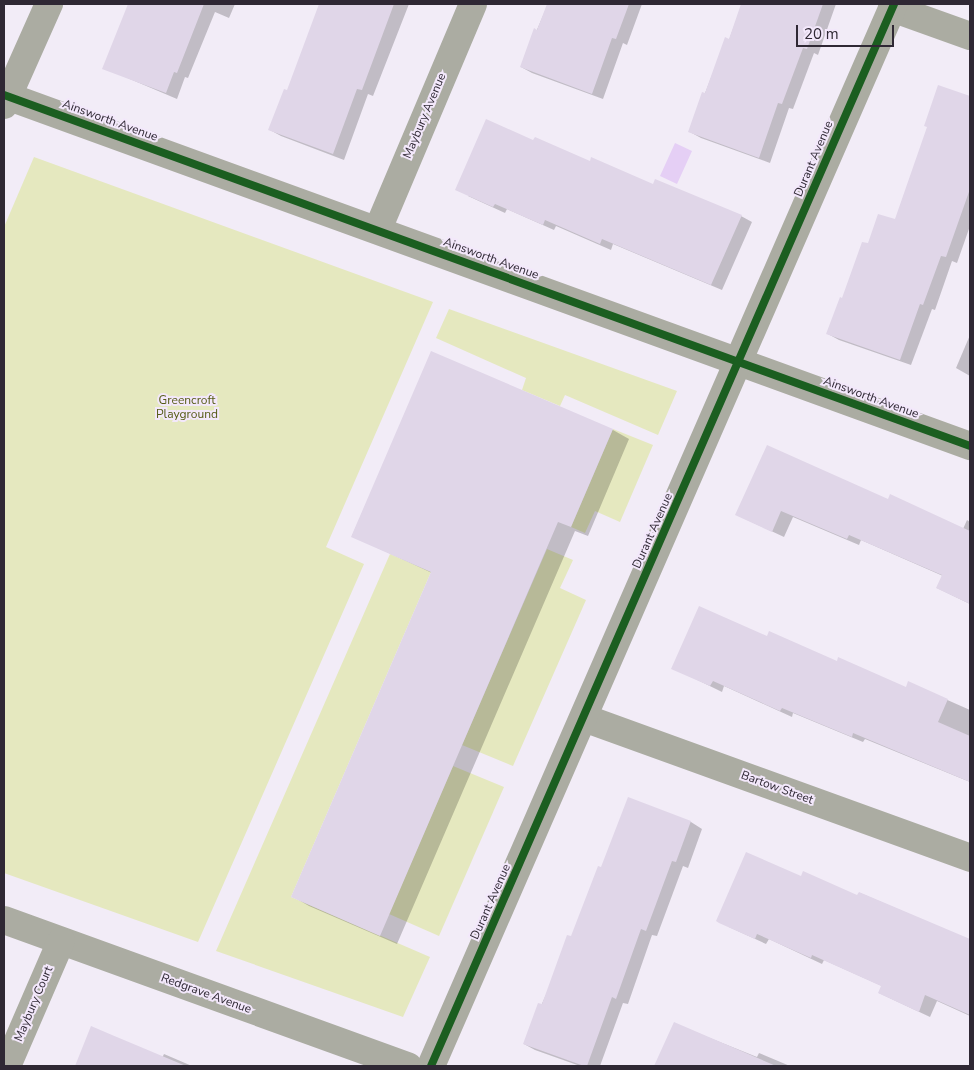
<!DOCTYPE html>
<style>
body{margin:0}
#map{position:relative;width:974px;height:1070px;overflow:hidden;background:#f2ecf7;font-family:"Nunito Sans",sans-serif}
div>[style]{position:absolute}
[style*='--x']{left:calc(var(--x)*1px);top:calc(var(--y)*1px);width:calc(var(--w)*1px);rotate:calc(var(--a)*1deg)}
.green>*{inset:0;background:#e5e8bf}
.water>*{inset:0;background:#e5cff5}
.shadow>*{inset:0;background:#0003}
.building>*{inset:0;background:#e0d6e8}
.minor>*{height:28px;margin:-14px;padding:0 14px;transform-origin:14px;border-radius:14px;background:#abaca2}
.cycleway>*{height:8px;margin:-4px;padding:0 4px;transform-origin:4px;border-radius:4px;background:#1b5e20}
span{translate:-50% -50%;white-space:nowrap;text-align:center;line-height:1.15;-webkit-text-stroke:4px #f3e8fb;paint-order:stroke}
.street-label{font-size:12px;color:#2f2834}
.park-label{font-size:12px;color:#555b15}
.frame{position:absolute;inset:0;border:5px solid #2f2834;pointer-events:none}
.scale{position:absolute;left:796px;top:25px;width:98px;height:22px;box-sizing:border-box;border:2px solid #2f2834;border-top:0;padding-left:6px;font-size:15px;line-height:18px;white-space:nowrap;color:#2f2834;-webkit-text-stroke:4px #f3e8fb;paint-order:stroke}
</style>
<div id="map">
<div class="green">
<i style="clip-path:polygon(34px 157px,433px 302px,326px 547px,364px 564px,198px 942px,4px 873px,4px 227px)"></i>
<i style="clip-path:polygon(449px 309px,677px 391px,658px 435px,565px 395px,560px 406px,522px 390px,526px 378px,436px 338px)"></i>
<i style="clip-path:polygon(613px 429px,653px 445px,620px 522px,595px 511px,585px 533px,571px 527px)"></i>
<i style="clip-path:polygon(547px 549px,573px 560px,560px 588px,586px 600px,513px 766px,462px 745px)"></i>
<i style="clip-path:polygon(390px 554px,431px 572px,291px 897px,430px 957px,403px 1017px,216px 951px)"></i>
<i style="clip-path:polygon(453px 766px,504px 787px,439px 936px,389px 914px)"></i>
</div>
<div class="water">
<i style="clip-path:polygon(675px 143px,692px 151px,677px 184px,660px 176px)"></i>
</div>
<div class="shadow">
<i style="clip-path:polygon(132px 4px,235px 4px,229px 18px,215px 12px,188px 78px,185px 77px,177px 99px,104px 68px)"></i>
<i style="clip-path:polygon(320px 4px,409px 4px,373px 96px,368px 94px,344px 160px,281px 136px,270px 130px,288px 92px)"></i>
<i style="clip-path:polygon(548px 4px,642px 4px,627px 45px,623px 43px,603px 99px,532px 73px,521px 67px)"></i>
<i style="clip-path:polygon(742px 4px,836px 4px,818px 55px,814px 53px,793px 109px,789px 108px,770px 163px,701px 138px,690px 132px,726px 39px,729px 40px)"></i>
<i style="clip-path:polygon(939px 87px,970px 98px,970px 226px,957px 263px,952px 261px,935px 310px,932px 309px,911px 365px,839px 340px,828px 334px,868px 245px,895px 221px,928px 127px)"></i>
<i style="clip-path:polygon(534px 142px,741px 216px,752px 222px,722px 290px,613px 244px,611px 250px,556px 226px,554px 230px,507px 209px,505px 213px,468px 196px)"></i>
<i style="clip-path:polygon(970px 335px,970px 376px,956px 368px)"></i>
<i style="clip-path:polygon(432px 353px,613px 430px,629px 439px,588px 536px,575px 531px,397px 944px,309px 906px,292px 896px,432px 573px,352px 536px)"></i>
<i style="clip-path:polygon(889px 500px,963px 529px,967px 520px,970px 522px,970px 604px,937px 588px,943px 576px,861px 540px,859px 545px,793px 517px,784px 537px,737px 515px)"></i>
<i style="clip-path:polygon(768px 637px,906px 688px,909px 683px,970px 710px,970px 782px,865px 739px,863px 742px,793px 713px,792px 717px,724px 686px,722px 692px,673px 668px)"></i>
<i style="clip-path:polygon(629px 799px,691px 822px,702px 829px,688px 868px,683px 866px,657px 936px,652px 935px,628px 1004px,623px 1003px,600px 1066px,580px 1066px,535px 1050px,524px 1044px,602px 869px)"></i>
<i style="clip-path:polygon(802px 878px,858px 897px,860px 893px,970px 940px,970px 1016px,937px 1001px,930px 1017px,879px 993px,882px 986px,824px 960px,822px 964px,769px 939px,766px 944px,729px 927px)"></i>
<i style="clip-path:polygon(675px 1024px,757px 1057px,759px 1053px,790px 1066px,655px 1066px)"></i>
<i style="clip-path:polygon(92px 1028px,162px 1058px,164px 1054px,192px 1066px,76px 1066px)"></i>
</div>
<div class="building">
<i style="clip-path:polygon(128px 4px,204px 4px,177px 73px,174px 72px,166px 93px,102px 69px)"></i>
<i style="clip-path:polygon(319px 4px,394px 4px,362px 90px,357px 89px,333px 154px,268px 130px,284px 89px,287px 90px)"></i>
<i style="clip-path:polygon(547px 4px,629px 4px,616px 39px,612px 38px,592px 94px,520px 67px,534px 28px,537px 30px)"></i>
<i style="clip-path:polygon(741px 4px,823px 4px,807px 49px,803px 48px,782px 104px,778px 103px,759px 158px,688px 132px,702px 92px,705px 93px,725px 37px,729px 39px)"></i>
<i style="clip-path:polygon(938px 85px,970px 96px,970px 189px,946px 257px,941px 256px,923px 305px,920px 304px,900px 360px,826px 334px,840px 297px,842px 298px,862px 242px,868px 243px,878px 214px,895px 219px,927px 127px,924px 126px)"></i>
<i style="clip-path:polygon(486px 119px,533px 140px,535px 137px,590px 161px,591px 157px,653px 184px,655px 179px,742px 215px,711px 285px,602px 239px,600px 244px,545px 220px,543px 225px,495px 204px,493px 207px,455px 190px)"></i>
<i style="clip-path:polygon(431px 351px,613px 429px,571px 527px,558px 522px,380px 936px,291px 897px,431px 572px,351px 537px)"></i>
<i style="clip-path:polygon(767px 445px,888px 499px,890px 494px,970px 531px,970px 604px,936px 588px,942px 575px,849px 535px,847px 539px,781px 511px,772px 532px,735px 515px)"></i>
<i style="clip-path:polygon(699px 606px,767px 636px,769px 631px,837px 661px,838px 657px,906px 687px,908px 681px,948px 699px,938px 722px,970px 736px,970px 782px,853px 733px,852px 737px,782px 708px,780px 711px,713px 681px,710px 686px,671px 669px)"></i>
<i style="clip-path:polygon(628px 797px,691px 821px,676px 862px,672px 861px,646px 931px,641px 929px,616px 999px,612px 997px,587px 1066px,584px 1066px,523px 1044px,538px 1003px,542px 1004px,567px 935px,571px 936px,598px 866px,601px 867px)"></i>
<i style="clip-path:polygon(746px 852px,801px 876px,803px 871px,857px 895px,859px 892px,970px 939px,970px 1015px,925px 995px,919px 1012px,878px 993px,881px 986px,812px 955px,811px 958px,757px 934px,755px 939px,719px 923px,716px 921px)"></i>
<i style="clip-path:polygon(674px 1022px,776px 1066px,654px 1066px)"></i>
<i style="clip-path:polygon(91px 1026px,112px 1035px,186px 1066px,75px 1066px)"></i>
</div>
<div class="minor">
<i style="--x:892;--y:8;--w:83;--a:19.7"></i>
<i style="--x:4;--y:95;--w:1028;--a:19.97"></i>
<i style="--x:4;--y:105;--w:111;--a:-66"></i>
<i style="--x:378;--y:229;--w:244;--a:-67.1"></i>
<i style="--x:584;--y:718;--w:411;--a:19.9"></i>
<i style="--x:4;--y:920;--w:430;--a:19.9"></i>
<i style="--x:7;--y:1066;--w:136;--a:-66.6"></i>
<i style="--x:431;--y:1066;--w:1159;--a:-66.44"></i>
</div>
<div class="cycleway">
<i style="--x:4;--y:95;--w:1028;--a:19.97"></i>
<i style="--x:431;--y:1066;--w:1159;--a:-66.44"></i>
</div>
<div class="street-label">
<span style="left:425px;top:116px;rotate:-67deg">Maybury Avenue</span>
<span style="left:110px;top:121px;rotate:20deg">Ainsworth Avenue</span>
<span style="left:814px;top:159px;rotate:-67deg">Durant Avenue</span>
<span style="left:491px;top:259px;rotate:20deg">Ainsworth Avenue</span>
<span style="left:871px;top:398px;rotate:20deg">Ainsworth Avenue</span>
<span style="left:653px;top:531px;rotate:-66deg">Durant Avenue</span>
<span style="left:777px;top:788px;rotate:20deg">Bartow Street</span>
<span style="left:491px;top:902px;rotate:-66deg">Durant Avenue</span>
<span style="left:206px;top:994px;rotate:20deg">Redgrave Avenue</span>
<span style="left:34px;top:1004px;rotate:-67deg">Maybury Court</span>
</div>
<div class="park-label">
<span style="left:187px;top:408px">Greencroft<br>Playground</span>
</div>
<div class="frame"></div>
<div class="scale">20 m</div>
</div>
